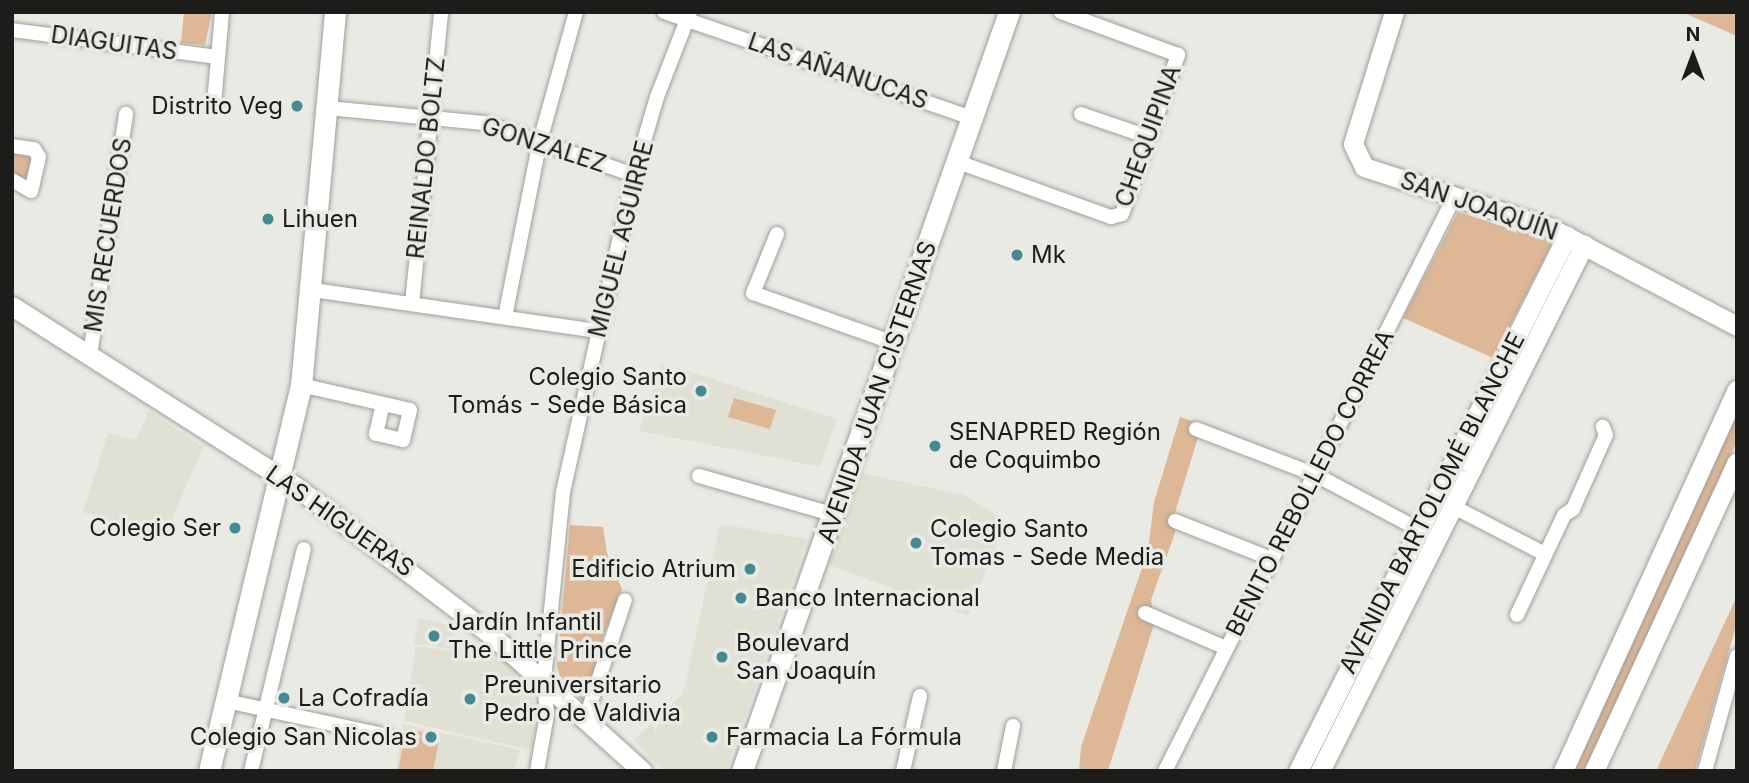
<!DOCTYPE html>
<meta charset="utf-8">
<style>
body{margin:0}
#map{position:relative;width:1749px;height:783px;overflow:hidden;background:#eaeae5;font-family:Inter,sans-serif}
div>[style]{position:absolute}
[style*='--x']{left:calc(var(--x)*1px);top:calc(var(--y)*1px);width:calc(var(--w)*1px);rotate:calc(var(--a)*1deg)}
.built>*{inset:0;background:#e1e0d4}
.green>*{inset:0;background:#deb797}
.roads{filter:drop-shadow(0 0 2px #9f9f9a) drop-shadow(0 0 2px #9f9f9a)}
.street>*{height:14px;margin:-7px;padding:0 7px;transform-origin:7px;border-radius:7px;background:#fff}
.secondary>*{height:19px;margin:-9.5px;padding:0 9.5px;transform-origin:9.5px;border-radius:9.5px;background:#fff}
.primary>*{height:21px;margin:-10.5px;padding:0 10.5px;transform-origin:10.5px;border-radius:10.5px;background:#fff}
.dots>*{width:19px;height:19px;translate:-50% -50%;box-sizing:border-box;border:4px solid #eaeae5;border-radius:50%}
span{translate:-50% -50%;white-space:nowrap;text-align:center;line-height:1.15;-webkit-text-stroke:7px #eaeae5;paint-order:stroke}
.street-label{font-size:24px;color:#1c1c1a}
.poi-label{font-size:24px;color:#1c1c1a}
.right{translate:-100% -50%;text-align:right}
.left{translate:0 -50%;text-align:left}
.frame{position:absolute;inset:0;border:14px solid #1c1c1a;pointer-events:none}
.north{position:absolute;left:1658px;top:21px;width:70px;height:70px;-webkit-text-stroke:5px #eaeae5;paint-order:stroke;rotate:0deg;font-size:19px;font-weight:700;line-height:28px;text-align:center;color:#1c1c1a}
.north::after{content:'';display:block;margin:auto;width:24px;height:32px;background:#1c1c1a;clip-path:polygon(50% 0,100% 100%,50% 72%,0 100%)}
</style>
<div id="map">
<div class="built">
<i style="clip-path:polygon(662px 363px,837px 419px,820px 467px,639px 431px)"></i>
<i style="clip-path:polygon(149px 411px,203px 447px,163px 540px,83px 512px,108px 433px,135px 440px)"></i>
<i style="clip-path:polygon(860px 473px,965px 495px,1006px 521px,968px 616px,829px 565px)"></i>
<i style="clip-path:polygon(720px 524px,807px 539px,726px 771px,663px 771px,634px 740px,683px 694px)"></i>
<i style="clip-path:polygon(419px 618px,452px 626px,456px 632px,453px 649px,414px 644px)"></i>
<i style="clip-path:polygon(416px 646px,482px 655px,514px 665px,530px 679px,536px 720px,531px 750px,404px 721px)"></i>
<i style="clip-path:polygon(403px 724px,520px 750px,514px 771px,396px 771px)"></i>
</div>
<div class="green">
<i style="clip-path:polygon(184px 12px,212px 12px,205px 45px,181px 43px)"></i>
<i style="clip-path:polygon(1682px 12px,1737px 12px,1737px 36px)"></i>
<i style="clip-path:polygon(12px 152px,32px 158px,26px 182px,12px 174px)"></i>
<i style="clip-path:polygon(1458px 212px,1553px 242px,1493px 358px,1403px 318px)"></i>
<i style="clip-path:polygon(734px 398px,776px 410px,770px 429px,728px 417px)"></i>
<i style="clip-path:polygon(1737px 411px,1737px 441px,1585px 771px,1572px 771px)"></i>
<i style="clip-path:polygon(1180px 417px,1202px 424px,1171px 526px,1176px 530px,1151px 600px,1154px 624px,1108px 771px,1079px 771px,1081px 747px,1148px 550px,1154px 502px)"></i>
<i style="clip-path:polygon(570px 525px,603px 527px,607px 553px,622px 589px,603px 636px,586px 703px,563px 685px,557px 667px)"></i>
<i style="clip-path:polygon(1737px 596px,1737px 622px,1695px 771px,1656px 771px)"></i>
<i style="clip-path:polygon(406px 729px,440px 735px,433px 771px,398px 771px)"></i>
</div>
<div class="roads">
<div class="street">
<i style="--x:664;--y:12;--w:326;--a:19"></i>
<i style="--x:12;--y:30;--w:206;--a:7.5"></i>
<i style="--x:214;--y:104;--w:92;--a:-85"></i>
<i style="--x:327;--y:108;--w:158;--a:5.5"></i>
<i style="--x:484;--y:123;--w:159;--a:19.1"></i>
<i style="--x:1081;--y:114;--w:71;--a:18.9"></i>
<i style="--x:12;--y:146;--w:22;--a:8"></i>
<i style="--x:34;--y:149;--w:9;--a:58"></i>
<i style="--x:39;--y:157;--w:35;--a:103"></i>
<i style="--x:31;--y:191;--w:22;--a:-150"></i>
<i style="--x:958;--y:162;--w:163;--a:19.8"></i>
<i style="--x:1111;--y:217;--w:11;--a:-15"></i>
<i style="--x:1122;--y:214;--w:169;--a:-70.6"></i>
<i style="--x:1178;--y:55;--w:125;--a:-159.8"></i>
<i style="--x:777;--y:234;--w:64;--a:112.1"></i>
<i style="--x:753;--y:293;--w:150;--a:19.5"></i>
<i style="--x:313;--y:290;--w:288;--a:8.2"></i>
<i style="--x:412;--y:304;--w:293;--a:-84.3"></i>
<i style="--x:505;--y:317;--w:179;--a:-78.8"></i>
<i style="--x:540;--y:141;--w:134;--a:-74.4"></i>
<i style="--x:90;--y:355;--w:244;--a:-81.5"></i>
<i style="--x:301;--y:386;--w:13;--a:9"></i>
<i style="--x:314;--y:388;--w:98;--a:12.9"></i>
<i style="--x:410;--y:410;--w:31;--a:103"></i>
<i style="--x:403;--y:440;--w:28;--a:-167"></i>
<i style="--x:376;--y:434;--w:31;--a:-77"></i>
<i style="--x:1196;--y:429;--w:129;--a:21"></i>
<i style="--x:1316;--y:475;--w:115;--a:27.9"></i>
<i style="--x:699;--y:476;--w:141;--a:16"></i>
<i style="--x:1452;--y:506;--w:105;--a:27.3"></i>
<i style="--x:1175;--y:521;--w:104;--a:21.4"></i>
<i style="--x:1145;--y:613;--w:88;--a:23.4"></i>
<i style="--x:1517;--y:615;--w:110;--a:-64.8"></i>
<i style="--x:1564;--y:515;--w:11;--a:-34"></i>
<i style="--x:1573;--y:509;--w:81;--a:-66"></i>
<i style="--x:1606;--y:435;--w:9;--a:-111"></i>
<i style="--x:226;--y:701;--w:166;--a:12.2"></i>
<i style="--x:586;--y:717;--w:123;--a:-71.6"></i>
<i style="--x:251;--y:771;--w:228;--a:-76.6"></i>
<i style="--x:537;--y:771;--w:58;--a:-80"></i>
<i style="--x:547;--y:714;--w:35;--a:-95"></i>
<i style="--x:544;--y:679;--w:188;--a:-84.2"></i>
<i style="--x:563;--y:492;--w:325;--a:-77.4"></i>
<i style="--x:634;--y:175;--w:81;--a:-73.6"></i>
<i style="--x:657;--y:97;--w:91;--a:-68.8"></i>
<i style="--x:903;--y:771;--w:77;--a:-77.2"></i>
<i style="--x:1004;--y:771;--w:46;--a:-78.7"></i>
<i style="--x:1165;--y:771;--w:644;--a:-63.24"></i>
<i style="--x:1705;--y:771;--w:119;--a:-74.5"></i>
</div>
<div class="secondary">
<i style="--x:1394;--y:12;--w:138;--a:107.3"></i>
<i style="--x:1353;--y:144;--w:25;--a:64"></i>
<i style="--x:1364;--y:167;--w:197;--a:18.1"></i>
<i style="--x:1551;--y:228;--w:210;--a:27.8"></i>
<i style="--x:12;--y:306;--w:335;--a:32.5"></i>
<i style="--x:295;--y:486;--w:243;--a:37.2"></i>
<i style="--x:489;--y:633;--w:206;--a:42"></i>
<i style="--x:1298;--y:771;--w:599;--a:-63.31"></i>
<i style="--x:1320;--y:771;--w:589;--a:-63.35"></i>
<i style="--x:1563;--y:771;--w:419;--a:-65.5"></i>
<i style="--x:1594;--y:771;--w:340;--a:-65.2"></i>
</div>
<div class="primary">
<i style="--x:209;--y:771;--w:396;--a:-76.6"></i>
<i style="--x:301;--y:386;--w:376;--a:-84.8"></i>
<i style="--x:742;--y:771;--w:805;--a:-70.62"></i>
</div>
</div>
<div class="dots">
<i style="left:297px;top:106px;background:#438a91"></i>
<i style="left:268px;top:219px;background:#438a91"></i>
<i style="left:1017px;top:255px;background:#438a91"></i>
<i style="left:701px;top:391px;background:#438a91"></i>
<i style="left:935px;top:446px;background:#438a91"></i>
<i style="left:235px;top:528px;background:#438a91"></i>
<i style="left:916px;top:543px;background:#438a91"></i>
<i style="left:750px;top:569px;background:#438a91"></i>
<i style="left:741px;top:598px;background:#438a91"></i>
<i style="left:434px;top:636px;background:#438a91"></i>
<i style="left:722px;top:657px;background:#438a91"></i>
<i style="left:284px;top:698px;background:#438a91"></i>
<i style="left:470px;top:699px;background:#438a91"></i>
<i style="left:431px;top:737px;background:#438a91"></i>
<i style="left:712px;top:737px;background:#438a91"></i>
</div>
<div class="street-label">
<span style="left:114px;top:43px;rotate:8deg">DIAGUITAS</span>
<span style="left:838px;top:71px;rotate:19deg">LAS AÑANUCAS</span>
<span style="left:1148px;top:136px;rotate:-70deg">CHEQUIPINA</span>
<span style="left:544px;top:145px;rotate:18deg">GONZALEZ</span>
<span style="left:426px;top:158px;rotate:-84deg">REINALDO BOLTZ</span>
<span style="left:1479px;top:206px;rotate:19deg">SAN JOAQUÍN</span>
<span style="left:108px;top:235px;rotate:-81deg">MIS RECUERDOS</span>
<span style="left:621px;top:239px;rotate:-76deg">MIGUEL AGUIRRE</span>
<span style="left:877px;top:392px;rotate:-71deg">AVENIDA JUAN CISTERNAS</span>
<span style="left:1310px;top:483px;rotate:-63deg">BENITO REBOLLEDO CORREA</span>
<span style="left:1432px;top:503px;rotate:-63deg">AVENIDA BARTOLOMÉ BLANCHE</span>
<span style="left:340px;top:521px;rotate:35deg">LAS HIGUERAS</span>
</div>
<div class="poi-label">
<span class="right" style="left:283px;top:106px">Distrito Veg</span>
<span class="left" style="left:282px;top:219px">Lihuen</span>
<span class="left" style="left:1031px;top:255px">Mk</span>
<span class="right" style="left:687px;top:391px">Colegio Santo<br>Tomás - Sede Básica</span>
<span class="left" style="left:949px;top:446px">SENAPRED Región<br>de Coquimbo</span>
<span class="right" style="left:221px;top:528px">Colegio Ser</span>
<span class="left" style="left:930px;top:543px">Colegio Santo<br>Tomas - Sede Media</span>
<span class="right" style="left:736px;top:569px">Edificio Atrium</span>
<span class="left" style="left:755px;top:598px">Banco Internacional</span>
<span class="left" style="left:448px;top:636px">Jardín Infantil<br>The Little Prince</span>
<span class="left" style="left:736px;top:657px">Boulevard<br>San Joaquín</span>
<span class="left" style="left:484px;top:699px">Preuniversitario<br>Pedro de Valdivia</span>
<span class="left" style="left:298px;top:698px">La Cofradía</span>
<span class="right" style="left:417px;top:737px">Colegio San Nicolas</span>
<span class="left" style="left:726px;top:737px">Farmacia La Fórmula</span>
</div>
<div class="frame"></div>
<div class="north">N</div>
</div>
